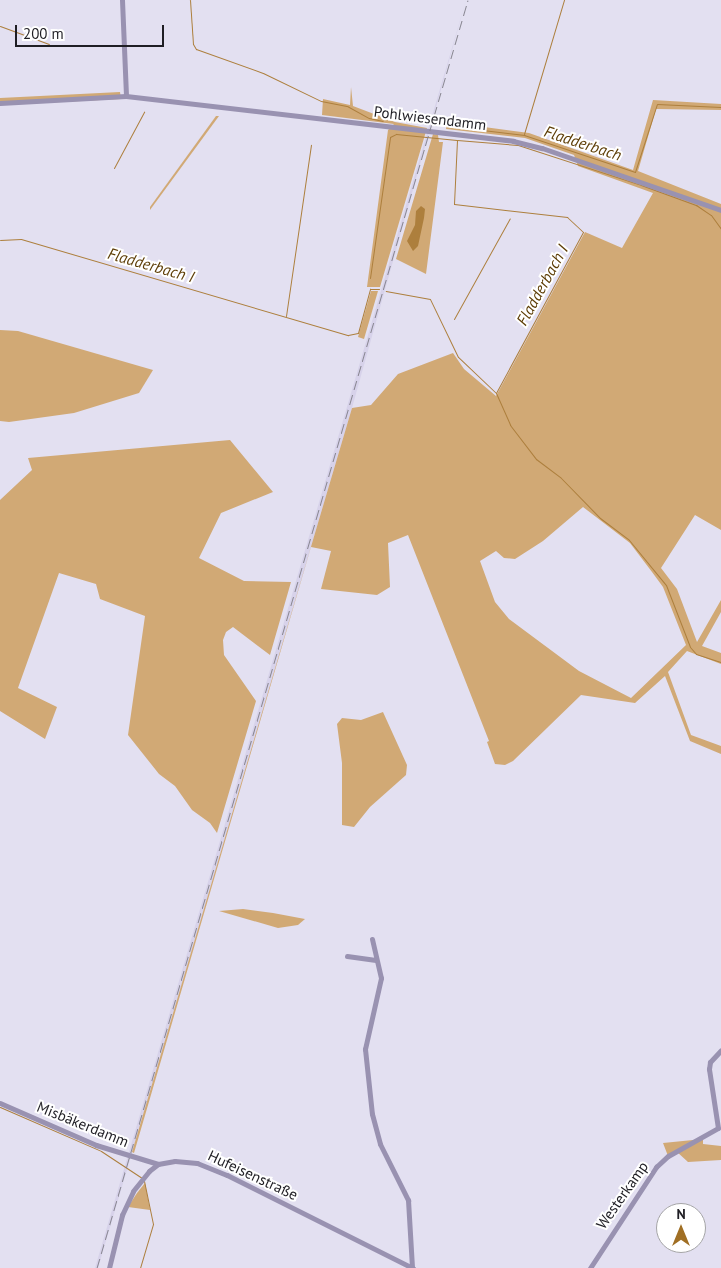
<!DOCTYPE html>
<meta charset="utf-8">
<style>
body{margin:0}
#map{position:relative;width:721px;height:1268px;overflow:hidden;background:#e3e0f1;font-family:"PT Sans",sans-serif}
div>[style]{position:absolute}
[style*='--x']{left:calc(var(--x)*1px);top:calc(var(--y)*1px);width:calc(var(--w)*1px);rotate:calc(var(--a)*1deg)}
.built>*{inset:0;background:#d7d2ea}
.green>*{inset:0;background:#d1a975}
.water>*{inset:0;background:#ad7f3d}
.stream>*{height:1px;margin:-0.5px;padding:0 0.5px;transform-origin:0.5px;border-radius:0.5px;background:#ad7f3d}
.minor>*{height:5px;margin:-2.5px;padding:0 2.5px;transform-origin:2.5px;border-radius:2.5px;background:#9992b1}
.rail>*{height:1px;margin-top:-0.5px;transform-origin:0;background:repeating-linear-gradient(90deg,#888691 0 10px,transparent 0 15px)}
span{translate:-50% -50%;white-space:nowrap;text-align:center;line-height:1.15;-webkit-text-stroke:4px #fff;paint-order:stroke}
.street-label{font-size:15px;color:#1f1e24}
.water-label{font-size:16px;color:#5d3d06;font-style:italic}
.north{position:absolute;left:656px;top:1203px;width:50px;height:50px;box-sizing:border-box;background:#fff;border:1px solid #a5a5a7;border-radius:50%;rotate:0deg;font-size:14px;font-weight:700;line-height:20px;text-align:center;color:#1f1e24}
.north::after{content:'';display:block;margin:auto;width:18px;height:22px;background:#a06f24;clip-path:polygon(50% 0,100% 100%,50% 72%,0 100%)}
.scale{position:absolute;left:15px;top:25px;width:149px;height:22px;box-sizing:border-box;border:2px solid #1f1e24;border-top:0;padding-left:6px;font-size:15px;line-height:18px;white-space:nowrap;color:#1f1e24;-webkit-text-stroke:4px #fff;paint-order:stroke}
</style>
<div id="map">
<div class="built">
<i style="clip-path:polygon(466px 0,352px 408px,98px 1268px,95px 1268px)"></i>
</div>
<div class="green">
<i style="clip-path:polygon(351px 87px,353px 106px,395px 122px,427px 128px,380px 287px,367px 287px,388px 130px,394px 124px,322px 115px,323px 99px,350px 105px)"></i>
<i style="clip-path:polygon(120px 92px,121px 99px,0 105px,0 98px)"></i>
<i style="clip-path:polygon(evenodd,653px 100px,721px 104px,721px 110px,656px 109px,638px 171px,721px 204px,721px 530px,695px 515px,661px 568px,677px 589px,697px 642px,721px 600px,721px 612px,702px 646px,721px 653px,721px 664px,687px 651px,668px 672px,691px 735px,721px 746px,721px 754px,690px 741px,665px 676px,635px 703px,581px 695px,513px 761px,505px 765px,495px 764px,487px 742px,489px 741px,408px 535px,388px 543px,390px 587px,377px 595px,321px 589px,331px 551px,311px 547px,134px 1153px,132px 1152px,352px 408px,371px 405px,398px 374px,453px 353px,464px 369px,496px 396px,585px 232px,622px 248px,653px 193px,578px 166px,574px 155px,525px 138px,446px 129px,447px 122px,529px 133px,633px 170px,653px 100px,583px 507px,630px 543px,652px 572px,663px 587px,686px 645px,631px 698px,579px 671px,509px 619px,495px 602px,480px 561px,496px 551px,504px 558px,515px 559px,543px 541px,583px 507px)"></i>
<i style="clip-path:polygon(216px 116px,219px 116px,150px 210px,150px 207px)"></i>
<i style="clip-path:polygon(433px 134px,438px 135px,439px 142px,443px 142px,426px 274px,396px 259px)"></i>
<i style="clip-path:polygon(371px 291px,378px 291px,364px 339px,358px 337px)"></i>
<i style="clip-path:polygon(0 330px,18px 331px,153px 370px,139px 393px,74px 413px,9px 422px,0 421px)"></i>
<i style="clip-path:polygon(230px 440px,273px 492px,221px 513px,199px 558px,244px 581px,291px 582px,270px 655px,233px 627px,226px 632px,223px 640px,224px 655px,256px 701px,217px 833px,210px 823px,192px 810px,175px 786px,159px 774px,128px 735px,145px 616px,100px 599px,96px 584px,59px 573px,18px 688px,57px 707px,45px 739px,0 711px,0 500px,32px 470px,28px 458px)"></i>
<i style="clip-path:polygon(383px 712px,407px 765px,406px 775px,370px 807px,354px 827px,342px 825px,342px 763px,337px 724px,342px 718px,361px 720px)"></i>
<i style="clip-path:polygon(243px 909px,273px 913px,305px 919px,298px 925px,278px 928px,219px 911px)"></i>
<i style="clip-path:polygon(703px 1139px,703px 1144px,721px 1146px,721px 1160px,688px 1162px,676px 1151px,668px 1156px,663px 1143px)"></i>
<i style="clip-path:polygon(145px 1183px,150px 1210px,128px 1207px,137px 1193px)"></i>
</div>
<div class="water">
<i style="clip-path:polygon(421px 206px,425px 209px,424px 218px,418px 246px,413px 251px,407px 241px,415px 225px,416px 211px)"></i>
</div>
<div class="stream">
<i style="--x:190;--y:0;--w:44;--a:86.1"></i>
<i style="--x:193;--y:44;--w:6;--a:59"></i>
<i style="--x:196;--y:49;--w:71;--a:19.7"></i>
<i style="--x:263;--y:73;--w:64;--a:25.8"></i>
<i style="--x:321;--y:101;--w:26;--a:11"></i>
<i style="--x:347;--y:106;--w:25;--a:29"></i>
<i style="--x:369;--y:118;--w:14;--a:12"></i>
<i style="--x:0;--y:26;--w:52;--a:20.2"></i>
<i style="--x:449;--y:126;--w:76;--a:6.8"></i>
<i style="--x:524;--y:135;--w:117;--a:18.4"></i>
<i style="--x:635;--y:172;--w:71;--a:-72.1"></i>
<i style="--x:657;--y:104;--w:64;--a:2.7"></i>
<i style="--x:524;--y:134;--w:140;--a:-73.4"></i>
<i style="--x:457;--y:140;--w:61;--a:4.7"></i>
<i style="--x:518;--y:145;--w:129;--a:18"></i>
<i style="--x:641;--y:185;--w:59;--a:20"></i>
<i style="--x:696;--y:205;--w:18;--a:34"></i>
<i style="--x:711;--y:215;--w:17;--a:54"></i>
<i style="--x:114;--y:168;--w:64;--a:-61.8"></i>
<i style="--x:0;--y:240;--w:21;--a:-3"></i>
<i style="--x:21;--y:239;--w:341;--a:16.4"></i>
<i style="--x:348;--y:335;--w:10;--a:-11"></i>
<i style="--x:358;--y:333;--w:46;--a:-74.7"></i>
<i style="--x:370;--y:289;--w:9;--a:0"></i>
<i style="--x:370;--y:278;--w:142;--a:-81.9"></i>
<i style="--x:390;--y:137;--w:7;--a:-27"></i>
<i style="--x:396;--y:134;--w:61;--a:5.6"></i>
<i style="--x:457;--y:140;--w:64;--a:92.7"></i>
<i style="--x:454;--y:204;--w:114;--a:6.6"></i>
<i style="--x:567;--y:217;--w:22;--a:43"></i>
<i style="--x:583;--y:232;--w:183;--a:118.4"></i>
<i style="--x:496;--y:393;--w:52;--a:-136.5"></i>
<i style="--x:458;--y:357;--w:64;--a:-115.8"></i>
<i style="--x:430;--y:299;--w:45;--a:-169.7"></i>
<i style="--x:286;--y:316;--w:173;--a:-81.7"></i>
<i style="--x:454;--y:319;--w:115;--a:-61"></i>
<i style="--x:496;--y:393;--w:35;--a:66"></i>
<i style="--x:510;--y:425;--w:43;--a:52.6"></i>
<i style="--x:536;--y:459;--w:31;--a:37"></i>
<i style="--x:561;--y:478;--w:56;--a:45.7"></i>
<i style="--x:600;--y:518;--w:36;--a:37"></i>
<i style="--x:629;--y:540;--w:58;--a:50.6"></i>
<i style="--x:666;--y:585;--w:66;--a:68.8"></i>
<i style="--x:690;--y:647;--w:9;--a:49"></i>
<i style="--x:696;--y:654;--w:26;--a:18"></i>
<i style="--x:0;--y:1107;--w:110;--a:23.5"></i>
<i style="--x:101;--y:1151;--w:49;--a:33.4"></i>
<i style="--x:140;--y:1268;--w:46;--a:-73.5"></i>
<i style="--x:153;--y:1224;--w:44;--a:-101.8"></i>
</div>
<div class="minor">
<i style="--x:122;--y:0;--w:96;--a:87.6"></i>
<i style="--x:0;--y:103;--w:126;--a:-3.2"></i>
<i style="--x:126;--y:96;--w:390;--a:6.6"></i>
<i style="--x:513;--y:141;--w:30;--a:14"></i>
<i style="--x:542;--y:148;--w:189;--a:19.1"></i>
<i style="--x:372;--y:939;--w:40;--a:77"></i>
<i style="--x:381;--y:978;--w:73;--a:102.7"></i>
<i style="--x:365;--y:1049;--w:65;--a:83.9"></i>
<i style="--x:372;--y:1114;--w:31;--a:75"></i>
<i style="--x:380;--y:1144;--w:63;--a:63.4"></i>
<i style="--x:408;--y:1200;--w:68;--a:86.6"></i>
<i style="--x:347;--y:956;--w:29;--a:8"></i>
<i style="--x:0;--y:1103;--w:105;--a:23.6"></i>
<i style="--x:96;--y:1145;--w:65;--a:17"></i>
<i style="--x:109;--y:1268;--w:55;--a:-76.2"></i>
<i style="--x:122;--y:1215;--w:26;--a:-65"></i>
<i style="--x:133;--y:1191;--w:26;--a:-51"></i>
<i style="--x:149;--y:1171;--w:11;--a:-38"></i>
<i style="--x:158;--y:1164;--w:17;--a:-10"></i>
<i style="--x:175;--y:1161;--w:22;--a:5"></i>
<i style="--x:197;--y:1163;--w:32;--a:22"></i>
<i style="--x:227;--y:1175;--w:208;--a:26.6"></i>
<i style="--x:590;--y:1268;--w:121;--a:-56.8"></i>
<i style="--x:656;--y:1167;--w:16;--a:-43"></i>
<i style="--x:668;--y:1156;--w:57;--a:-29.2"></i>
<i style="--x:718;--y:1128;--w:60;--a:-98.7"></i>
<i style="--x:709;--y:1069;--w:7;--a:-82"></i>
<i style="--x:710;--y:1062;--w:16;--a:-47"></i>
</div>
<div class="rail">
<i style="--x:97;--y:1268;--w:1321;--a:-73.69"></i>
</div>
<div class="street-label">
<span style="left:430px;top:118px;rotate:7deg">Pohlwiesendamm</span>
<span style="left:83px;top:1124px;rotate:22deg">Misbäkerdamm</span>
<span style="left:253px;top:1175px;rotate:25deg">Hufeisenstraße</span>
<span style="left:622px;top:1195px;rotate:-55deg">Westerkamp</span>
</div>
<div class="water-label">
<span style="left:583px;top:143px;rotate:18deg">Fladderbach</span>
<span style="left:151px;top:265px;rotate:16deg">Fladderbach I</span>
<span style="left:542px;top:285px;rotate:-61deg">Fladderbach I</span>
</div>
<div class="north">N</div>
<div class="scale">200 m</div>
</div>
